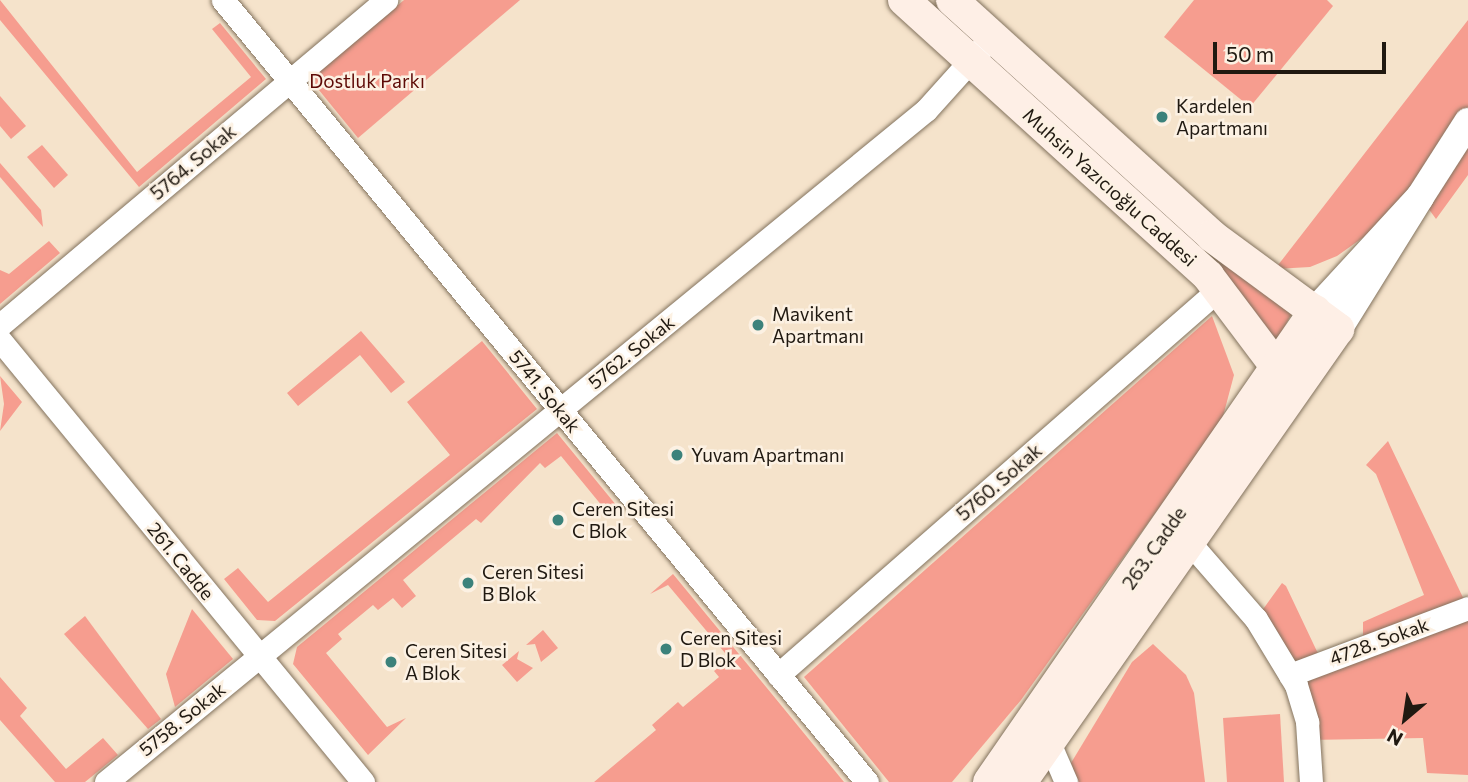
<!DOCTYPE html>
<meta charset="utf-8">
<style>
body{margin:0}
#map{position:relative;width:1468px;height:782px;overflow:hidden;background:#f5e3cb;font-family:Commissioner,sans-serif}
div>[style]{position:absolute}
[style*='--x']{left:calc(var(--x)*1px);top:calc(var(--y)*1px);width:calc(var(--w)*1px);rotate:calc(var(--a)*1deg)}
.green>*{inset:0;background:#f69d8f}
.roads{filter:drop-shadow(0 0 2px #83735e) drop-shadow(0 0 2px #83735e)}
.minor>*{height:23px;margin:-11.5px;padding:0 11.5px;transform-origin:11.5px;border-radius:11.5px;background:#fff}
.tertiary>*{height:28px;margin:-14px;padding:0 14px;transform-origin:14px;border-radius:14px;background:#fff}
.secondary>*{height:32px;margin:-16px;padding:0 16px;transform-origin:16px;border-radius:16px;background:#feefe6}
.dots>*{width:19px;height:19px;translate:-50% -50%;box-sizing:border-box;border:4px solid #fcf1e3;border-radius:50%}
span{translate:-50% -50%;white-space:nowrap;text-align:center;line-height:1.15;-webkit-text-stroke:5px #fcf1e3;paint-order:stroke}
.park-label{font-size:19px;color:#5e0a06}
.poi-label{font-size:19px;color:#201911}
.left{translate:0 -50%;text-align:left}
.street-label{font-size:19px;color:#201911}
.north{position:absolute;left:1370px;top:684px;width:70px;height:70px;-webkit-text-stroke:5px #fcf1e3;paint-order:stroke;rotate:209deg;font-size:19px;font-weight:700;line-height:28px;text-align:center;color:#201911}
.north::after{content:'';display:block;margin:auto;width:24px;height:32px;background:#201911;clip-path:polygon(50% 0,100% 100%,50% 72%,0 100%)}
.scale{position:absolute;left:1213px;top:42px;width:173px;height:32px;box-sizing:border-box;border:4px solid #201911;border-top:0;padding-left:9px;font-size:21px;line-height:24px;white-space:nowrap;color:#201911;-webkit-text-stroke:5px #fcf1e3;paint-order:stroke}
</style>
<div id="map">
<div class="green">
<i style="clip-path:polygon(0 0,137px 172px,251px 77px,212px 29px,220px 23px,266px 79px,139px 187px,0 20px)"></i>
<i style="clip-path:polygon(404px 0,520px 0,358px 138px,310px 79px)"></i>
<i style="clip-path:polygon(1194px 0,1327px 0,1333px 6px,1250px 107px,1164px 37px)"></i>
<i style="clip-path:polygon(1468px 20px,1468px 175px,1436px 219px,1420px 197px,1337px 256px,1310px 267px,1275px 269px)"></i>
<i style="clip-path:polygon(994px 56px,1292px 313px,1276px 342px,1219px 270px,989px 62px)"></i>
<i style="clip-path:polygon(0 96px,26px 126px,11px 139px,0 126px)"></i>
<i style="clip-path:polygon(42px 145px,68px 175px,54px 188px,27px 157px)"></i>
<i style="clip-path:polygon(0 163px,41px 210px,43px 227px,0 177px)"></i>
<i style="clip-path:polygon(49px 241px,60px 253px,0 304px,0 270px,9px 274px)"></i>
<i style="clip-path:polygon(1212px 316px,1234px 375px,1222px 420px,1021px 700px,952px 782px,889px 782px,804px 677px)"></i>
<i style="clip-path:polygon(361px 331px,405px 382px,391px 393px,360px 355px,298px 406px,287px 393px)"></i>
<i style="clip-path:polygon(482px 341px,537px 409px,275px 621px,257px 620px,224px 579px,238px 568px,268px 602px,450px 455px,407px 402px)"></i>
<i style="clip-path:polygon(0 376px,22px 402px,0 431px,4px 404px)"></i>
<i style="clip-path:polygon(557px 433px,621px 511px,612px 518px,561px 456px,545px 468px,540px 463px,481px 523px,476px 519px,403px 580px,416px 596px,402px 608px,393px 598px,378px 610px,373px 605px,338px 634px,342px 639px,326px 653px,387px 727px,406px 718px,368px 755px,293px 664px,297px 647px)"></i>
<i style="clip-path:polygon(1388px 441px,1468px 608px,1468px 775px,1427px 773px,1423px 738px,1309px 740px,1256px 619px,1282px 583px,1286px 586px,1322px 662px,1363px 647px,1363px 622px,1424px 595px,1376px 474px,1366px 465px)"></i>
<i style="clip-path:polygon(673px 574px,748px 665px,844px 782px,594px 782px,656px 730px,652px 725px,678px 702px,683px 707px,719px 677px,714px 671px,730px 659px,668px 585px,650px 594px)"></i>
<i style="clip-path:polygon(192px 609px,233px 659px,175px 707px,166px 674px)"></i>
<i style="clip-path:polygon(85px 616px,161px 719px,148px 729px,64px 634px)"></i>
<i style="clip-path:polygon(543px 630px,558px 648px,541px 662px,535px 644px,526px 645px)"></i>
<i style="clip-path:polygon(1153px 644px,1186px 675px,1194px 693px,1205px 782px,1078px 782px,1071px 763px,1132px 662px)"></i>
<i style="clip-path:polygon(519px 651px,517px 659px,533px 668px,517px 682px,502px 665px)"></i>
<i style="clip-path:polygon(0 677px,27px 708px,20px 716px,66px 769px,103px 738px,118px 755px,85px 782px,55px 782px,0 720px)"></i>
<i style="clip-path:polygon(1280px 714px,1284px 782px,1227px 782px,1223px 718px)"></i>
</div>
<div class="roads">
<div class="minor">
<i style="--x:223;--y:0;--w:1013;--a:50.53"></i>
<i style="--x:0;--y:325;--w:505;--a:-40.1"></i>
<i style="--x:0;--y:340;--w:572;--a:50.6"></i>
<i style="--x:1189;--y:542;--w:102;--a:49"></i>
<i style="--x:1256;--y:619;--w:77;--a:58.8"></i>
<i style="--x:1296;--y:685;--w:39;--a:73"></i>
<i style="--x:1307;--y:722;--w:60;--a:86.2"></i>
<i style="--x:778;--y:675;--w:587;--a:-41.2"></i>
<i style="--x:1290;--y:675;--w:190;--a:-20.6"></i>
<i style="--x:1047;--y:738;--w:48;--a:66.6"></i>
<i style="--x:106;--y:782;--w:1060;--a:-39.34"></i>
<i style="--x:926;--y:110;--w:82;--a:-48"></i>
</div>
<div class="tertiary">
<i style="--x:1420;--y:197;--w:89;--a:-57.4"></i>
<i style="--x:1315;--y:311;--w:155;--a:-47.4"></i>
<i style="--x:1420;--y:197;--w:155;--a:121.8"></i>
</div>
<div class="secondary">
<i style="--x:904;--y:0;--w:411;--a:42.2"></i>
<i style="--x:1208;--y:276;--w:133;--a:53"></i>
<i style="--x:952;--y:0;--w:351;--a:42.2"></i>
<i style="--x:1212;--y:236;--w:157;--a:36.4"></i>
<i style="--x:1338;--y:329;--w:553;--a:124.98"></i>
<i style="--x:989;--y:782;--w:573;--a:-55.31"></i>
</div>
</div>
<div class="dots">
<i style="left:1162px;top:117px;background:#3c827b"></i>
<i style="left:758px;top:325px;background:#3c827b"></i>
<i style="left:677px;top:455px;background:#3c827b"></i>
<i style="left:558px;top:520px;background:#3c827b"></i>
<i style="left:468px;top:583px;background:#3c827b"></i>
<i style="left:666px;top:649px;background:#3c827b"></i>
<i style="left:391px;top:662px;background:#3c827b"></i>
</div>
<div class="park-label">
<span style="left:367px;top:81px">Dostluk Parkı</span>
</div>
<div class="poi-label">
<span class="left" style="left:1176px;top:117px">Kardelen<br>Apartmanı</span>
<span class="left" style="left:772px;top:325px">Mavikent<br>Apartmanı</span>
<span class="left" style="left:691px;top:455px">Yuvam Apartmanı</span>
<span class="left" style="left:572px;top:520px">Ceren Sitesi<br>C Blok</span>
<span class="left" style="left:482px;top:583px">Ceren Sitesi<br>B Blok</span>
<span class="left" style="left:680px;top:649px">Ceren Sitesi<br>D Blok</span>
<span class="left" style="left:405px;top:662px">Ceren Sitesi<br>A Blok</span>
</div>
<div class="street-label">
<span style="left:193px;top:162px;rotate:-40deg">5764. Sokak</span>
<span style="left:1110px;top:187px;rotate:42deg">Muhsin Yazıcıoğlu Caddesi</span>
<span style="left:631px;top:352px;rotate:-39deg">5762. Sokak</span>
<span style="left:545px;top:391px;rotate:51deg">5741. Sokak</span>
<span style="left:999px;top:482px;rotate:-41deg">5760. Sokak</span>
<span style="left:1154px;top:548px;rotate:-55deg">263. Cadde</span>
<span style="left:181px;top:561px;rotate:51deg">261. Cadde</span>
<span style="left:1379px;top:641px;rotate:-20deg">4728. Sokak</span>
<span style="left:182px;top:719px;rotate:-39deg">5758. Sokak</span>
</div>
<div class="north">N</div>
<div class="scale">50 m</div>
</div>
